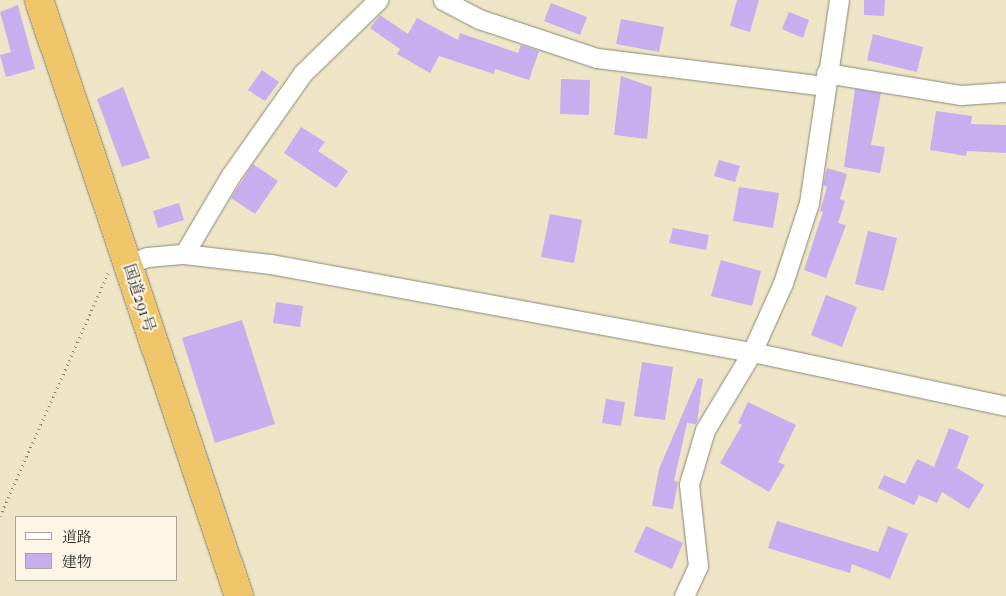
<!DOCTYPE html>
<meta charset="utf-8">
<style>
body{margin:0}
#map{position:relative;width:1006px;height:596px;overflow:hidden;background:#ede5c5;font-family:"IM FELL French Canon","Noto Serif JP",serif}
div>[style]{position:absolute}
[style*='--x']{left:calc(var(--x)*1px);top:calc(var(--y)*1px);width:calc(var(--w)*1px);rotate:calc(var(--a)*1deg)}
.building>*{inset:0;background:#c7aeef}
.path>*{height:3px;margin-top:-1.5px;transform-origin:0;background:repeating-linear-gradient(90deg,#8c8878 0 1px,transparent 0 5px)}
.roads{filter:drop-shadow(0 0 1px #8c8878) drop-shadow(0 0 1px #8c8878)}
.minor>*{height:19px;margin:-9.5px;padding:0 9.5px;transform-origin:9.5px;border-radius:9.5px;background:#fff}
.highway>*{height:28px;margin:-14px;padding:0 14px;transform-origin:14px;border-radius:14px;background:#eec569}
span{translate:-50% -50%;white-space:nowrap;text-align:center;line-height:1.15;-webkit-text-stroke:4px #fcf5e5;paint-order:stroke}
.street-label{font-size:16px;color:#2b2b2b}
.legend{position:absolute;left:15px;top:516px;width:162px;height:65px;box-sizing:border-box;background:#fcf5e5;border:1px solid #a8a49b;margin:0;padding:6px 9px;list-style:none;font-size:15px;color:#2b2b2b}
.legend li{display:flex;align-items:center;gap:10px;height:25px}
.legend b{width:25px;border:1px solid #a8a49b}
</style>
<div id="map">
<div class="building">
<i style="clip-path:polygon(737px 0,759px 0,750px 32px,730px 26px)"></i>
<i style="clip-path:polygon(864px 0,885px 0,884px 16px,864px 15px)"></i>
<i style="clip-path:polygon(551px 3px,587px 17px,580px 35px,544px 21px)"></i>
<i style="clip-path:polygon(18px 5px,35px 69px,6px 77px,0 55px,11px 52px,0 12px)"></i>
<i style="clip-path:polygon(789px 12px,809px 20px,803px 38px,782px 29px)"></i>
<i style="clip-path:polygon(380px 15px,408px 34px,417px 18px,458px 40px,460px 33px,518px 53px,521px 45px,539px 51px,529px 80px,495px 69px,494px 74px,439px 56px,430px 73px,397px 54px,400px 49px,370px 28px)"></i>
<i style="clip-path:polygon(621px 19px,664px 27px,659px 52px,616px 44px)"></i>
<i style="clip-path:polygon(873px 34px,923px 47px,917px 72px,867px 60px)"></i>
<i style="clip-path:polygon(262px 70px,279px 82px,265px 101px,248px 90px)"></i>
<i style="clip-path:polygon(621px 76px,652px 87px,647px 139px,614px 135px)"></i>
<i style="clip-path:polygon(561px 79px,590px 80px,589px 115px,560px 114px)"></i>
<i style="clip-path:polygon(123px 87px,150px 158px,122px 167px,97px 99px)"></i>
<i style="clip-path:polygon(855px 89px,881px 93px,871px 145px,885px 147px,880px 173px,844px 167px)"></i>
<i style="clip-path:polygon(936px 111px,972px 116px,971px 124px,1006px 125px,1006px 153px,967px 151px,966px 156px,930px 150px)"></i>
<i style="clip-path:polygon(301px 127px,325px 142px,318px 151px,348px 171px,336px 188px,284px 153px)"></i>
<i style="clip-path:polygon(719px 160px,740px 166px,735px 182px,714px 176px)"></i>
<i style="clip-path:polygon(253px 164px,278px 181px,255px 214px,231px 198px)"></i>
<i style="clip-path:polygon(827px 168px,847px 174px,840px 199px,845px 201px,838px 223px,846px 225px,826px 278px,804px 270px,823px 212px,820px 211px,827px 187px,823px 185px)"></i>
<i style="clip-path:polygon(739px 187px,779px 193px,773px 228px,733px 221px)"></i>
<i style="clip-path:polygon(179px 203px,184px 220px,158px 228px,153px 211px)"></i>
<i style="clip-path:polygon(550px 214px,582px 220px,574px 263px,541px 257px)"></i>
<i style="clip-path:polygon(673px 228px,709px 235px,706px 250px,669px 243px)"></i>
<i style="clip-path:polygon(868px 231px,897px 238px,884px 291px,855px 284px)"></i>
<i style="clip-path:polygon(721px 260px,761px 271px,752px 306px,711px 296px)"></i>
<i style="clip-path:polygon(826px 295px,857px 307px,842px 347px,811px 335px)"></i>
<i style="clip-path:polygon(276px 302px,303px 306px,300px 327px,273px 323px)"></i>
<i style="clip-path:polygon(242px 320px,275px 424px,215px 443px,182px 338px)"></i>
<i style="clip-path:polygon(642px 362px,673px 367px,665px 420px,634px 416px)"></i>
<i style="clip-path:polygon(698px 378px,703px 379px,697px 422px,695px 424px,687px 423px,674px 481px,678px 482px,673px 509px,652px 506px,659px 469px)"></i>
<i style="clip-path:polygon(606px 399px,625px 402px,621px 426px,602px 423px)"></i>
<i style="clip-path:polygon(748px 402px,796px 425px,778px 462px,785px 465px,769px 492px,720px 463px,742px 425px,738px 423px)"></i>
<i style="clip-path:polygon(949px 428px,969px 436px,957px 468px,984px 485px,969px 509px,942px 492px,937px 503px,919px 495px,914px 505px,878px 488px,884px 475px,905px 484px,917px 459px,934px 467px)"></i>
<i style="clip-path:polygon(777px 521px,878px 552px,888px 526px,908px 534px,890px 579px,852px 564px,850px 573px,768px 548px)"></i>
<i style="clip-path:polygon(646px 526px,683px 543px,672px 569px,634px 552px)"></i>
</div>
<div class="path">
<i style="--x:0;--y:516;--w:266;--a:-66"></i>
</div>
<div class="roads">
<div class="minor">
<i style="--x:443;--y:0;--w:41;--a:27.8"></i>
<i style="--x:479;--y:19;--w:124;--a:18.3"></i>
<i style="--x:597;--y:58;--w:229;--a:7"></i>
<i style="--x:826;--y:73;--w:137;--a:9.3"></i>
<i style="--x:961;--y:95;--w:45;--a:-3.8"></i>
<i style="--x:184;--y:254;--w:92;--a:-59.3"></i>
<i style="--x:231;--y:175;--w:125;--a:-54.8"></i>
<i style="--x:303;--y:73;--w:105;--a:-44.2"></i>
<i style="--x:128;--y:264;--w:20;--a:-20"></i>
<i style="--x:147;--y:257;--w:37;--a:-5"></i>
<i style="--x:184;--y:254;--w:88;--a:6.6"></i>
<i style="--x:271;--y:264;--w:489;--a:10.4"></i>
<i style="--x:752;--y:352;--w:260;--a:12"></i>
<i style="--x:684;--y:596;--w:33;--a:-65"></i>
<i style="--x:698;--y:566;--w:82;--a:-96.3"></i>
<i style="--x:689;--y:484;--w:56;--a:-73.5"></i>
<i style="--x:705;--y:430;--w:91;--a:-58.9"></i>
<i style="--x:752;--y:352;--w:76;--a:-65.8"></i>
<i style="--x:783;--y:283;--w:84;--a:-72"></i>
<i style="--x:809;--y:203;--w:205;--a:-81.6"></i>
</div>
<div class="highway">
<i style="--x:39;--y:0;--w:629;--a:71.45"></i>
</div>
</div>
<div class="street-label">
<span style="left:139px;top:298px;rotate:72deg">国道291号</span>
</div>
<ul class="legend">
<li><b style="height:6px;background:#fff"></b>道路</li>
<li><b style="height:14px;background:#c7aeef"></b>建物</li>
</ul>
</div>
